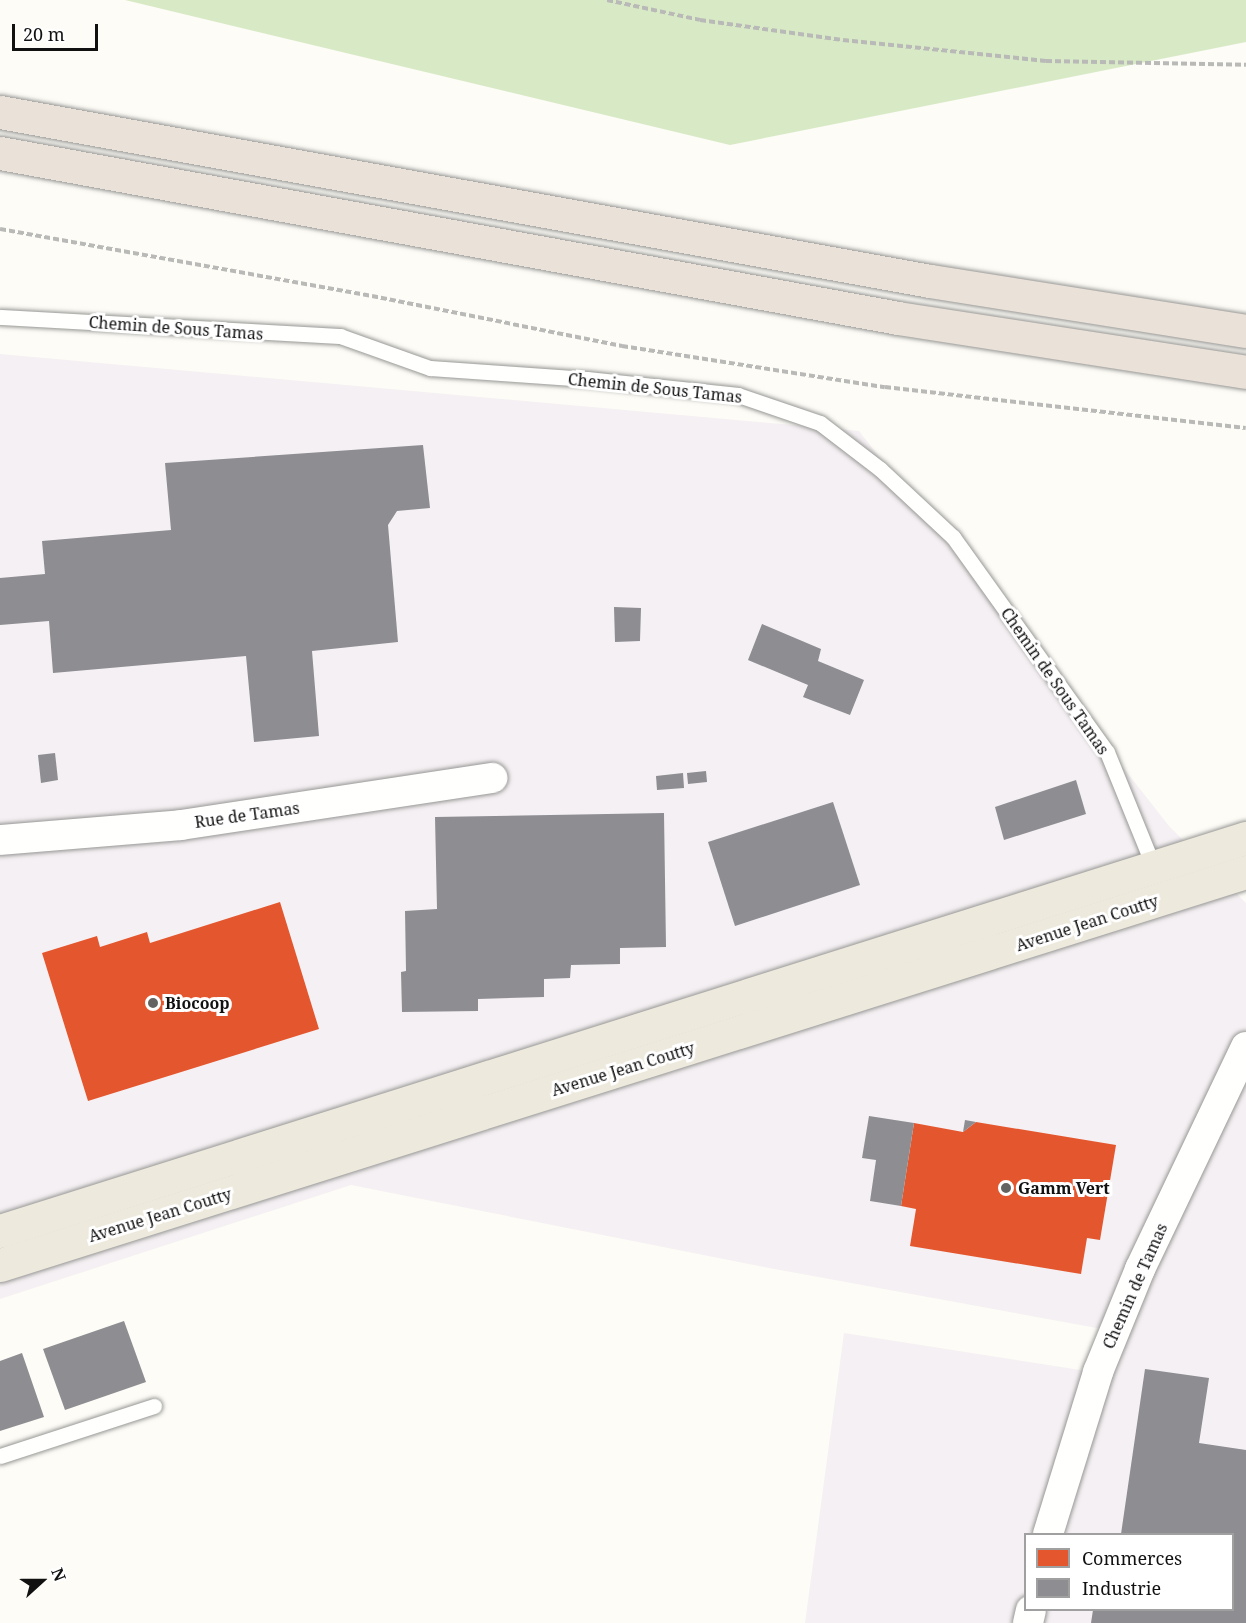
<!DOCTYPE html>
<style>
body{margin:0}
#map{position:relative;width:1246px;height:1623px;overflow:hidden;background:#fdfcf7;font-family:"Noto Serif",serif}
div>[style]{position:absolute}
[style*='--x']{left:calc(var(--x)*1px);top:calc(var(--y)*1px);width:calc(var(--w)*1px);rotate:calc(var(--a)*1deg)}
.industrial>*{inset:0;background:#f5f0f3}
.forest>*{inset:0;background:#d8eac5}
.shops>*{inset:0;background:#e4572e}
.industry>*{inset:0;background:#8d8d92}
.path>*{height:4px;margin-top:-2px;transform-origin:0;background:repeating-linear-gradient(90deg,#b9b9b8 0 6px,transparent 0 9px)}
.roads{filter:drop-shadow(0 0 2px #979795) drop-shadow(0 0 2px #979795)}
.service>*{height:15px;margin:-7.5px;padding:0 7.5px;transform-origin:7.5px;border-radius:7.5px;background:#fffffe}
.minor>*{height:30px;margin:-15px;padding:0 15px;transform-origin:15px;border-radius:15px;background:#fffffe}
.primary>*{height:33px;margin:-16.5px;padding:0 16.5px;transform-origin:16.5px;border-radius:16.5px;background:#ede9dc}
.motorway>*{height:33px;margin:-16.5px;padding:0 16.5px;transform-origin:16.5px;border-radius:16.5px;background:#eae1d8}
.dots>*{width:16px;height:16px;translate:-50% -50%;box-sizing:border-box;border:3px solid #fff;border-radius:50%}
span{translate:-50% -50%;white-space:nowrap;text-align:center;line-height:1.15;-webkit-text-stroke:6px #fff;paint-order:stroke}
.street-label{font-size:16px;color:#111}
.poi-label{font-size:16px;color:#111;font-weight:700}
.left{translate:0 -50%;text-align:left}
.legend{position:absolute;left:1024px;top:1533px;width:210px;height:78px;box-sizing:border-box;background:#fff;border:2px solid #a0a0a0;margin:0;padding:8px 10px;list-style:none;font-size:18px;color:#111}
.legend li{display:flex;align-items:center;gap:12px;height:30px}
.legend b{width:30px;border:2px solid #a0a0a0}
.north{position:absolute;left:12px;top:1551px;width:60px;height:60px;-webkit-text-stroke:4px #fff;paint-order:stroke;rotate:69deg;font-size:16px;font-weight:700;line-height:24px;text-align:center;color:#111}
.north::after{content:'';display:block;margin:auto;width:21px;height:27px;background:#111;clip-path:polygon(50% 0,100% 100%,50% 72%,0 100%)}
.scale{position:absolute;left:12px;top:24px;width:86px;height:27px;box-sizing:border-box;border:3px solid #111;border-top:0;padding-left:8px;font-size:18px;line-height:21px;white-space:nowrap;color:#111;-webkit-text-stroke:4px #fff;paint-order:stroke}
</style>
<div id="map">
<div class="industrial">
<i style="clip-path:polygon(0 354px,859px 431px,1169px 826px,1246px 903px,1246px 1030px,1102px 1329px,769px 1268px,351px 1185px,0 1299px)"></i>
<i style="clip-path:polygon(evenodd,1246px 1079px,1246px 1623px,805px 1623px,844px 1333px,1106px 1374px,1246px 1079px,1026px 1534px,1232px 1534px,1232px 1610px,1026px 1610px,1026px 1534px)"></i>
</div>
<div class="forest">
<i style="clip-path:polygon(125px 0,1246px 0,1246px 42px,730px 145px)"></i>
</div>
<div class="shops">
<i style="clip-path:polygon(280px 902px,319px 1029px,88px 1101px,42px 953px,97px 936px,100px 947px,147px 932px,150px 943px)"></i>
<i style="clip-path:polygon(976px 1122px,1116px 1145px,1100px 1240px,1087px 1238px,1081px 1274px,910px 1246px,916px 1209px,901px 1206px,914px 1123px,963px 1132px)"></i>
</div>
<div class="industry">
<i style="clip-path:polygon(423px 445px,430px 508px,397px 511px,388px 525px,398px 642px,312px 651px,319px 736px,254px 742px,246px 656px,53px 673px,49px 621px,0 625px,0 578px,45px 574px,42px 541px,171px 530px,165px 463px)"></i>
<i style="clip-path:polygon(614px 607px,641px 608px,640px 641px,615px 642px)"></i>
<i style="clip-path:polygon(762px 624px,821px 649px,818px 661px,864px 680px,850px 715px,803px 697px,808px 685px,748px 660px)"></i>
<i style="clip-path:polygon(55px 753px,58px 780px,41px 783px,38px 755px)"></i>
<i style="clip-path:polygon(706px 771px,707px 782px,688px 784px,687px 773px)"></i>
<i style="clip-path:polygon(683px 773px,684px 788px,657px 790px,656px 776px)"></i>
<i style="clip-path:polygon(1076px 780px,1086px 814px,1004px 840px,995px 807px)"></i>
<i style="clip-path:polygon(833px 802px,860px 885px,735px 926px,708px 842px)"></i>
<i style="clip-path:polygon(664px 813px,666px 947px,620px 948px,620px 964px,571px 965px,570px 978px,544px 979px,544px 997px,478px 999px,478px 1011px,402px 1012px,401px 972px,406px 971px,405px 911px,437px 909px,435px 817px)"></i>
<i style="clip-path:polygon(869px 1116px,914px 1123px,901px 1206px,870px 1201px,876px 1160px,862px 1158px)"></i>
<i style="clip-path:polygon(965px 1120px,976px 1122px,963px 1132px)"></i>
<i style="clip-path:polygon(124px 1321px,146px 1382px,65px 1410px,43px 1349px)"></i>
<i style="clip-path:polygon(22px 1353px,44px 1417px,0 1431px,0 1361px)"></i>
<i style="clip-path:polygon(1145px 1369px,1209px 1378px,1199px 1443px,1246px 1450px,1246px 1623px,1091px 1623px,1093px 1610px,1232px 1610px,1232px 1534px,1121px 1534px)"></i>
</div>
<div class="path">
<i style="--x:607;--y:0;--w:95;--a:12.1"></i>
<i style="--x:700;--y:20;--w:144;--a:8"></i>
<i style="--x:843;--y:40;--w:204;--a:5.9"></i>
<i style="--x:1046;--y:61;--w:200;--a:1.1"></i>
<i style="--x:0;--y:229;--w:378;--a:10.2"></i>
<i style="--x:372;--y:296;--w:255;--a:11.3"></i>
<i style="--x:622;--y:346;--w:266;--a:8.9"></i>
<i style="--x:885;--y:387;--w:363;--a:6.5"></i>
</div>
<div class="roads">
<div class="service">
<i style="--x:0;--y:317;--w:341;--a:3.2"></i>
<i style="--x:340;--y:336;--w:96;--a:19.6"></i>
<i style="--x:430;--y:368;--w:157;--a:4"></i>
<i style="--x:587;--y:379;--w:152;--a:6"></i>
<i style="--x:738;--y:395;--w:87;--a:18.9"></i>
<i style="--x:820;--y:423;--w:76;--a:37.5"></i>
<i style="--x:880;--y:469;--w:100;--a:43"></i>
<i style="--x:953;--y:537;--w:264;--a:54.4"></i>
<i style="--x:1107;--y:752;--w:125;--a:67.9"></i>
<i style="--x:0;--y:1456;--w:162;--a:-18"></i>
</div>
<div class="minor">
<i style="--x:0;--y:840;--w:182;--a:-4.7"></i>
<i style="--x:181;--y:825;--w:315;--a:-8.6"></i>
<i style="--x:1048;--y:1534;--w:170;--a:-72.8"></i>
<i style="--x:1098;--y:1372;--w:111;--a:-67.8"></i>
<i style="--x:1140;--y:1269;--w:246;--a:-64.5"></i>
<i style="--x:1028;--y:1623;--w:13;--a:-77"></i>
</div>
<div class="primary">
<i style="--x:0;--y:1231;--w:1307;--a:-17.51"></i>
<i style="--x:0;--y:1265;--w:1307;--a:-17.51"></i>
</div>
<div class="motorway">
<i style="--x:0;--y:112;--w:945;--a:10.3"></i>
<i style="--x:930;--y:281;--w:320;--a:9"></i>
<i style="--x:0;--y:153;--w:913;--a:10.41"></i>
<i style="--x:898;--y:318;--w:352;--a:8.8"></i>
</div>
</div>
<div class="dots">
<i style="left:153px;top:1003px;background:#646362"></i>
<i style="left:1006px;top:1188px;background:#646362"></i>
</div>
<div class="street-label">
<span style="left:176px;top:328px;rotate:4deg">Chemin de Sous Tamas</span>
<span style="left:655px;top:388px;rotate:6deg">Chemin de Sous Tamas</span>
<span style="left:1055px;top:681px;rotate:55deg">Chemin de Sous Tamas</span>
<span style="left:247px;top:815px;rotate:-8deg">Rue de Tamas</span>
<span style="left:1087px;top:923px;rotate:-18deg">Avenue Jean Coutty</span>
<span style="left:623px;top:1069px;rotate:-17deg">Avenue Jean Coutty</span>
<span style="left:160px;top:1215px;rotate:-17deg">Avenue Jean Coutty</span>
<span style="left:1135px;top:1286px;rotate:-66deg">Chemin de Tamas</span>
</div>
<div class="poi-label">
<span class="left" style="left:165px;top:1003px">Biocoop</span>
<span class="left" style="left:1018px;top:1188px">Gamm Vert</span>
</div>
<ul class="legend">
<li><b style="height:16px;background:#e4572e"></b>Commerces</li>
<li><b style="height:16px;background:#8d8d92"></b>Industrie</li>
</ul>
<div class="north">N</div>
<div class="scale">20 m</div>
</div>
